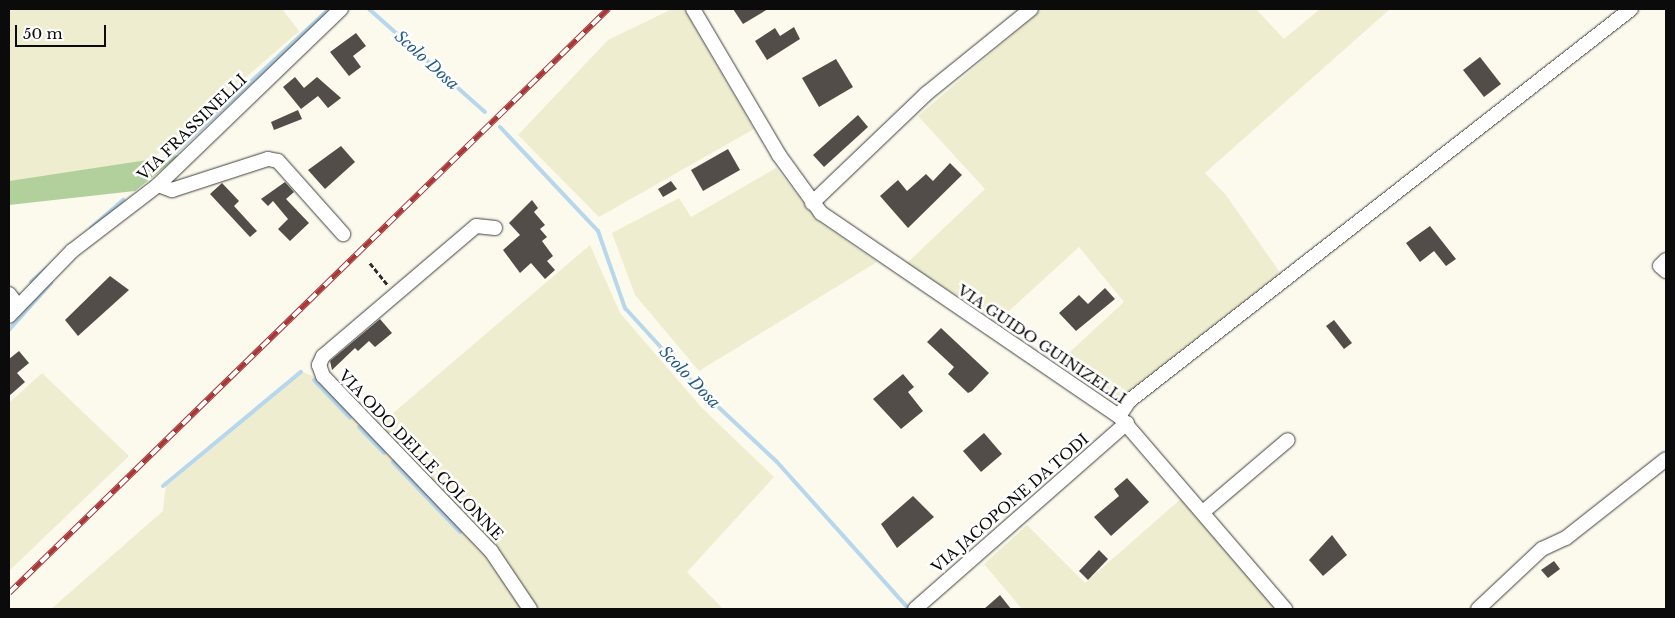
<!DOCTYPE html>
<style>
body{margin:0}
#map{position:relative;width:1675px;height:618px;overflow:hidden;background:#fcfaec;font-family:"Libre Baskerville",serif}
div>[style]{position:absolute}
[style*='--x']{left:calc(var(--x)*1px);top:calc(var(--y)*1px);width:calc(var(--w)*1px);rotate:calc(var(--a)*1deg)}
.farmland>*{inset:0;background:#efedcf}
.forest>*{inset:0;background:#b2d09c}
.stream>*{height:4px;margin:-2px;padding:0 2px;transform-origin:2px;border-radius:2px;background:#b7d7ed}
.building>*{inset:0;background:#524d49}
.path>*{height:2.5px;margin-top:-1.25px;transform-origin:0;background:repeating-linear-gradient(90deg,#2d2d2d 0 5px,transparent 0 7.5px)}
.roads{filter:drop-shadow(0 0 1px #3e3e3e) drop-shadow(0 0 1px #3e3e3e)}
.minor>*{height:14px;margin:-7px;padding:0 7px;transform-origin:7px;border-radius:7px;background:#fff}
.rail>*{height:5.5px;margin-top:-2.75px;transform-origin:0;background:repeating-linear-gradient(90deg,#fff 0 11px,#a73738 0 22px);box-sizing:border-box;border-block:1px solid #a73738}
span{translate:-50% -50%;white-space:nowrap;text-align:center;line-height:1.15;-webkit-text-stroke:5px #fff;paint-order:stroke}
.street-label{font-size:15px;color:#0b0b0b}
.water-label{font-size:16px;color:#265c8b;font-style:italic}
.frame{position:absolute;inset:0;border:10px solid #0b0b0b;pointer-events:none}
.scale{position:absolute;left:15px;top:25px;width:91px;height:22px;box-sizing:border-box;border:2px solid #0b0b0b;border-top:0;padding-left:6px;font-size:15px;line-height:18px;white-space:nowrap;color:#0b0b0b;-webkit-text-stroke:4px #fff;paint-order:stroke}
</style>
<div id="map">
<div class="farmland">
<i style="clip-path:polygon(9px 9px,282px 9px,299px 31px,151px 160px,9px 181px)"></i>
<i style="clip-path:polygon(672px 9px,684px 9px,754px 129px,599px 217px,518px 135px,608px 40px)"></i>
<i style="clip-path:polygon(1042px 9px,1256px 9px,1284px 39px,1320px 9px,1390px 9px,1205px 173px,1226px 195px,1283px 277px,1119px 408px,1059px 362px,1124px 302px,1079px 247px,998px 321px,906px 264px,985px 189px,918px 116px)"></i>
<i style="clip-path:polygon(776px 168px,817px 220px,877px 262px,699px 371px,635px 295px,612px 233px,679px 198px,691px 217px)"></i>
<i style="clip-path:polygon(590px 245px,620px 313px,702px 408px,774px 477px,687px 572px,723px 609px,537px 609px,499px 555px,378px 426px)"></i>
<i style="clip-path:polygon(303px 372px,315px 377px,477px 545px,524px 609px,51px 609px,163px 511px,166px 484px)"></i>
<i style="clip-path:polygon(42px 373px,129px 456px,9px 571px,9px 403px)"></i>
<i style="clip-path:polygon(1183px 497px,1279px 609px,1022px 609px,984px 564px,1027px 525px,1085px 583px)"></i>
</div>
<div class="forest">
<i style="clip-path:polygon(180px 155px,135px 191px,9px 205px,9px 181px)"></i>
</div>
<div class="stream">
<i style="--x:369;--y:9;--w:155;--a:41.6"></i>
<i style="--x:500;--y:127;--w:143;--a:46.7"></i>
<i style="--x:598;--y:231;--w:82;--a:70.7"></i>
<i style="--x:625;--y:308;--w:108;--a:47.6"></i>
<i style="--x:698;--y:388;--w:108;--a:43.1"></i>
<i style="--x:777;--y:462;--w:198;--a:48.1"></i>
<i style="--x:166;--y:161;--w:220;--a:-43"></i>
<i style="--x:91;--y:228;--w:43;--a:-41.2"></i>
<i style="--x:31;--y:282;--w:21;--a:-41"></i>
<i style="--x:9;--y:330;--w:63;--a:-48.2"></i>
<i style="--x:314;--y:380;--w:52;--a:46.5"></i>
<i style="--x:359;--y:427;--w:36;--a:46"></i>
<i style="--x:393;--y:462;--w:97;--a:46.3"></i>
<i style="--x:163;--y:486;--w:179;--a:-39.6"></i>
</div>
<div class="building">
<i style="clip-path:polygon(733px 9px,768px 9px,743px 24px)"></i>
<i style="clip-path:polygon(794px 27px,800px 39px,767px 60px,755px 41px,775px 28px,780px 36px)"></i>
<i style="clip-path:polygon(356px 33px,366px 46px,353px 56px,361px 67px,349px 76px,330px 52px)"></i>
<i style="clip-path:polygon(1480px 57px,1501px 84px,1484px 97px,1463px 70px)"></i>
<i style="clip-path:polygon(836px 59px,853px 87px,819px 107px,802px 78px)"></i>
<i style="clip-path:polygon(295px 77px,304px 88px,317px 77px,341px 98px,328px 108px,318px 96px,301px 109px,283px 87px)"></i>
<i style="clip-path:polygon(298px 110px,302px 119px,274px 130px,271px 122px)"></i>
<i style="clip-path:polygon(858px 115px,868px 127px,824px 167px,813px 155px)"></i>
<i style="clip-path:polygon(341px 146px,355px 162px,325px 189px,308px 170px)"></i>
<i style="clip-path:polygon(728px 149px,740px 170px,703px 191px,691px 170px)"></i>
<i style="clip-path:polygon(950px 163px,962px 175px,908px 228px,880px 196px,898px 180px,907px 191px,926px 174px,933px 181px)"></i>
<i style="clip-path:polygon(671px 181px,677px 189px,663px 197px,658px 189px)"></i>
<i style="clip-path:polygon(285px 182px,294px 192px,286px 199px,309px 223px,290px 241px,278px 229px,288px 219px,273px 201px,268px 206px,261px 199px)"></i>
<i style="clip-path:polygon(222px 183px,239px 201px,234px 206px,257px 231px,250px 237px,210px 194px)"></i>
<i style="clip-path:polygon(532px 200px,538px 208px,534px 212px,545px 225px,540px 229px,547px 237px,542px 241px,553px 256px,547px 261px,555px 270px,545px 279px,531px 263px,520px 273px,503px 250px,520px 235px,509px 223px)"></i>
<i style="clip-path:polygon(1430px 226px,1456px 259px,1446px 266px,1434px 251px,1420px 262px,1406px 243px)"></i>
<i style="clip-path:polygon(110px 276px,129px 290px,78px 336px,65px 320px)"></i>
<i style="clip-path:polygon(1105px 288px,1115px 299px,1076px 331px,1059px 313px,1079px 295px,1088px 304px)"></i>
<i style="clip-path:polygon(380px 319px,392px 333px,375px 347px,369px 341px,358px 351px,355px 348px,332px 370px,330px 361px)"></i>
<i style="clip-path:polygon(1334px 320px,1352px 343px,1344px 349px,1326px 326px)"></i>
<i style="clip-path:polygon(941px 328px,989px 373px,972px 391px,968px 393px,948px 374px,954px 367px,927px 342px)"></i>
<i style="clip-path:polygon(19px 351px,29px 363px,17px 373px,25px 382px,9px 396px,9px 359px)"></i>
<i style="clip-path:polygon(903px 374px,914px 387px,908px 392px,923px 411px,901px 429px,873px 399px)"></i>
<i style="clip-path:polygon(984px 433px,1002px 454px,981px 472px,963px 451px)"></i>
<i style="clip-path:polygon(1127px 478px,1149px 502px,1111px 536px,1094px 517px,1119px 496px,1114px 489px)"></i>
<i style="clip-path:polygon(913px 496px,934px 517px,897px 548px,881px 524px)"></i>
<i style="clip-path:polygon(1332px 535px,1347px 555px,1323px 576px,1309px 560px)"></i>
<i style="clip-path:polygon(1099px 550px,1108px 559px,1088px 580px,1079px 571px)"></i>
<i style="clip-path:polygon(1554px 561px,1560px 569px,1548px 578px,1541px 570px)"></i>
<i style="clip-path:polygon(1000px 595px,1011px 609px,984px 609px)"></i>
</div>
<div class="path">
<i style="--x:370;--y:263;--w:28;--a:51"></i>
</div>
<div class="roads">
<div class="minor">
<i style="--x:693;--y:9;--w:169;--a:59.5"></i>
<i style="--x:779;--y:155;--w:72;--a:54.1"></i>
<i style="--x:821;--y:213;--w:361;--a:34.3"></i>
<i style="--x:1119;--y:416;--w:255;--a:49.3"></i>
<i style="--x:158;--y:185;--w:15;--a:20"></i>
<i style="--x:172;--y:190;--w:101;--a:-17.9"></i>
<i style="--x:268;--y:159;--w:10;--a:11"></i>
<i style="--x:278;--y:161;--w:98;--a:48.3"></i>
<i style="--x:812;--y:203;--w:158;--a:-43.7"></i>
<i style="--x:926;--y:94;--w:135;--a:-39"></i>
<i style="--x:495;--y:228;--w:19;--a:-174"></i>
<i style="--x:476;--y:226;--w:201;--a:139.6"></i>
<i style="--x:323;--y:356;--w:10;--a:114"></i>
<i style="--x:319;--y:365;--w:12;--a:70"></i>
<i style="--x:323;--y:376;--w:243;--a:46.2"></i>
<i style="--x:491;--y:551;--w:70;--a:56.1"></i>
<i style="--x:1666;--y:260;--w:8;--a:135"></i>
<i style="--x:1660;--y:266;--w:8;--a:40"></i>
<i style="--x:9;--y:294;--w:15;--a:53"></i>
<i style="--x:9;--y:316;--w:91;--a:-45.9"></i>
<i style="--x:72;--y:251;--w:108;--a:-37.5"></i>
<i style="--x:158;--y:185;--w:254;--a:-43.9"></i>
<i style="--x:1119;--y:416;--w:18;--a:-56"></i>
<i style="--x:1129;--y:401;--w:637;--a:-37.99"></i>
<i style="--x:1203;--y:512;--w:111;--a:-40.3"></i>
<i style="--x:915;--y:609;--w:282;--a:-41.3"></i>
<i style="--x:1478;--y:609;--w:88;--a:-43.2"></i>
<i style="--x:1542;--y:549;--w:26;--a:-25"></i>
<i style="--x:1566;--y:538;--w:127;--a:-38.3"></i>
</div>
</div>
<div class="rail">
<i style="--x:9;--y:593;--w:837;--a:-44.27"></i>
</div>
<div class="street-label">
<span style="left:192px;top:127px;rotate:-44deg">VIA FRASSINELLI</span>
<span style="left:1042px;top:344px;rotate:34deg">VIA GUIDO GUINIZELLI</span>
<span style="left:421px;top:455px;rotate:46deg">VIA ODO DELLE COLONNE</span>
<span style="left:1010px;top:503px;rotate:-41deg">VIA JACOPONE DA TODI</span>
</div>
<div class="water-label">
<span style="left:427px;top:60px;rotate:42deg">Scolo Dosa</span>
<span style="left:690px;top:377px;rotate:46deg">Scolo Dosa</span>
</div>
<div class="frame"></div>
<div class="scale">50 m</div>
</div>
